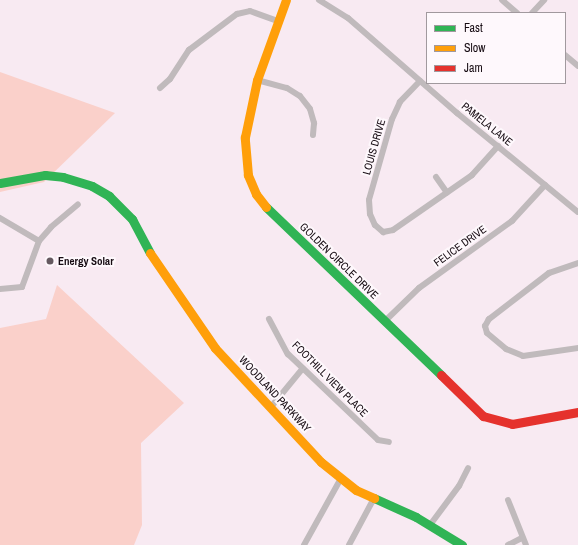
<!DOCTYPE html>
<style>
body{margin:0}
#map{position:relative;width:578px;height:545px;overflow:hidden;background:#f8eaf2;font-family:"Archivo Narrow",sans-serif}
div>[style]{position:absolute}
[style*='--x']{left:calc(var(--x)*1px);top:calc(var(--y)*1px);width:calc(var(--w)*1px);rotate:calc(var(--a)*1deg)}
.green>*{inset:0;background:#fad0ca}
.street>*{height:6px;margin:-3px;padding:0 3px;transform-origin:3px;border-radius:3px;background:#c0babc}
.fast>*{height:9px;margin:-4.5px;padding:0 4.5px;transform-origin:4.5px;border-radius:4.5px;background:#30b455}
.slow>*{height:9px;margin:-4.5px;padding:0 4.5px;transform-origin:4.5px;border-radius:4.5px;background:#ff9f0a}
.jam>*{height:9px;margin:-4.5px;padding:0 4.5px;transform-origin:4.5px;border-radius:4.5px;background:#e5322d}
.dots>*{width:11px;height:11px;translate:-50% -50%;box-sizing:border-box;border:2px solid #fef8fc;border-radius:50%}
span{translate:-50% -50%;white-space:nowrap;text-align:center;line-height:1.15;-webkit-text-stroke:4px #fef8fc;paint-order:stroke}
.street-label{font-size:11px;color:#160b12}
.poi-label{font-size:11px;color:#160b12;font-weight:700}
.left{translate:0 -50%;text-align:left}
.legend{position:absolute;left:426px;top:12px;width:140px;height:72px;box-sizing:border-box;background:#fef8fc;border:1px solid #a1999e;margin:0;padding:5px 7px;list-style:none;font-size:12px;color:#160b12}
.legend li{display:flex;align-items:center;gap:8px;height:20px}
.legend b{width:20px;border:1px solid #a1999e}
</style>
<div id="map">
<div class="green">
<i style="clip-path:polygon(0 72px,115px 113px,44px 182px,0 192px)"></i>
<i style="clip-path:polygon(57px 285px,184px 403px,141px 443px,142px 525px,134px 545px,0 545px,0 328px,46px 319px)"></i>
</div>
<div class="street">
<i style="--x:319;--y:0;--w:34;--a:32"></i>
<i style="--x:348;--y:18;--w:145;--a:41.1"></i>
<i style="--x:457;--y:113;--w:156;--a:39.3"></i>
<i style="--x:502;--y:0;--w:20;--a:41"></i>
<i style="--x:532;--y:13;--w:18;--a:-47"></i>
<i style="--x:565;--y:55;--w:17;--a:40"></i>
<i style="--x:257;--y:80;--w:31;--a:15"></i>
<i style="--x:287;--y:88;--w:15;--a:32"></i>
<i style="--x:300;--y:96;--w:16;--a:52"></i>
<i style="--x:310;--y:109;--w:15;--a:74"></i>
<i style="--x:314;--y:123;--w:12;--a:95"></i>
<i style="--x:420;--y:81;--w:29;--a:134"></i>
<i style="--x:400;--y:102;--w:19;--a:115"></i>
<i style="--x:392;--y:119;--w:84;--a:105.9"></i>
<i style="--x:369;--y:200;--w:14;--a:86"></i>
<i style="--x:370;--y:214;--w:12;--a:66"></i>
<i style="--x:375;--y:225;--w:11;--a:41"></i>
<i style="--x:383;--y:232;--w:10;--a:-11"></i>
<i style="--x:393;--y:230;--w:96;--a:-34.8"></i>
<i style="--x:472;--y:175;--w:39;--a:-48"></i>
<i style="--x:160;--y:88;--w:13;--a:-42"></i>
<i style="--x:170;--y:79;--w:35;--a:-57"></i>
<i style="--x:189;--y:50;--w:60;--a:-36.9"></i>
<i style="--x:237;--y:14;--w:13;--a:-13"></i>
<i style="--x:250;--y:11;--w:29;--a:20"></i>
<i style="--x:436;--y:177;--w:19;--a:55"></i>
<i style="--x:0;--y:218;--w:45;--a:30.5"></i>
<i style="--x:578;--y:263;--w:31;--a:161"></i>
<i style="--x:549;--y:273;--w:76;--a:142.5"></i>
<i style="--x:489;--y:319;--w:8;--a:120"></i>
<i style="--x:485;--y:326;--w:7;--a:74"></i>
<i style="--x:487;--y:333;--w:25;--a:40"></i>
<i style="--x:506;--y:349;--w:18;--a:22"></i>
<i style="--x:523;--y:356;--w:56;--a:-8.3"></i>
<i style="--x:0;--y:289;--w:22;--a:-5"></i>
<i style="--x:22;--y:287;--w:49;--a:-69.7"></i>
<i style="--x:39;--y:241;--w:18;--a:-49"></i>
<i style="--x:51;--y:227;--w:35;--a:-40"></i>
<i style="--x:269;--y:319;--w:40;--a:62"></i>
<i style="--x:288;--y:354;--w:124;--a:43.7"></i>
<i style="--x:378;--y:440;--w:11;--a:10"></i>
<i style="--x:384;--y:322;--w:49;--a:-44.2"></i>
<i style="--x:419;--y:288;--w:115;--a:-35.8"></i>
<i style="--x:512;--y:221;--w:49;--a:-47.5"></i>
<i style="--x:271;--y:407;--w:50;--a:-50.6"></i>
<i style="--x:508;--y:500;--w:48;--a:68.2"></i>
<i style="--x:430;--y:525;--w:49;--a:-53.4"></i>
<i style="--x:459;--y:486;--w:20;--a:-63"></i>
<i style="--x:304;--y:545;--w:74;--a:-61"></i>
<i style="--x:349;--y:545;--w:51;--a:-61.9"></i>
<i style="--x:508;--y:545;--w:16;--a:-27"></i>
</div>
<div class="fast">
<i style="--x:0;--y:183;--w:46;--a:-10.1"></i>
<i style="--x:45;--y:175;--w:18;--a:6"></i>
<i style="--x:63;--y:177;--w:30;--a:17"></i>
<i style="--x:92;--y:186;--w:20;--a:30"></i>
<i style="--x:109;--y:196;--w:33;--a:45"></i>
<i style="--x:132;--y:219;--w:38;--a:62"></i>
<i style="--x:266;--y:207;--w:243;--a:43.8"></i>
<i style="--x:374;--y:498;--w:46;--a:24.3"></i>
<i style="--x:416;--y:517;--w:54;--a:31.3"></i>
</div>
<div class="slow">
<i style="--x:266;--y:207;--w:16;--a:-128"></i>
<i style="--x:256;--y:194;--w:21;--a:-113"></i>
<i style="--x:248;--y:175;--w:38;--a:-95"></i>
<i style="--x:245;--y:137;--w:58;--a:-78.1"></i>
<i style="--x:257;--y:80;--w:85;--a:-70.1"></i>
<i style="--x:150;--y:253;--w:115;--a:55.6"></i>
<i style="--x:215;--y:348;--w:156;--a:47.1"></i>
<i style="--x:321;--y:462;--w:45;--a:38.7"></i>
<i style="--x:356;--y:490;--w:20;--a:24"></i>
</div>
<div class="jam">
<i style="--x:441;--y:375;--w:59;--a:44.3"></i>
<i style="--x:483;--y:416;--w:30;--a:15"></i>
<i style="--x:512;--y:424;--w:67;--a:-10.3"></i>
</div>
<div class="dots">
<i style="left:50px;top:261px;background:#655960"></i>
</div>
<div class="street-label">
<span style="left:487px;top:124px;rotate:39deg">PAMELA LANE</span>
<span style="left:374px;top:147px;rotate:-74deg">LOUIS DRIVE</span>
<span style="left:460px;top:246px;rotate:-36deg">FELICE DRIVE</span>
<span style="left:339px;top:261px;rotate:44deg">GOLDEN CIRCLE DRIVE</span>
<span style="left:330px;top:379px;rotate:45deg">FOOTHILL VIEW PLACE</span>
<span style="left:275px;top:394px;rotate:47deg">WOODLAND PARKWAY</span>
</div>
<div class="poi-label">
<span class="left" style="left:58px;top:261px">Energy Solar</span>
</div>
<ul class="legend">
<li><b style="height:5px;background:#30b455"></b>Fast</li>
<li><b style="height:5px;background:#ff9f0a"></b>Slow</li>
<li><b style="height:5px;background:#e5322d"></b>Jam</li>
</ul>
</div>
